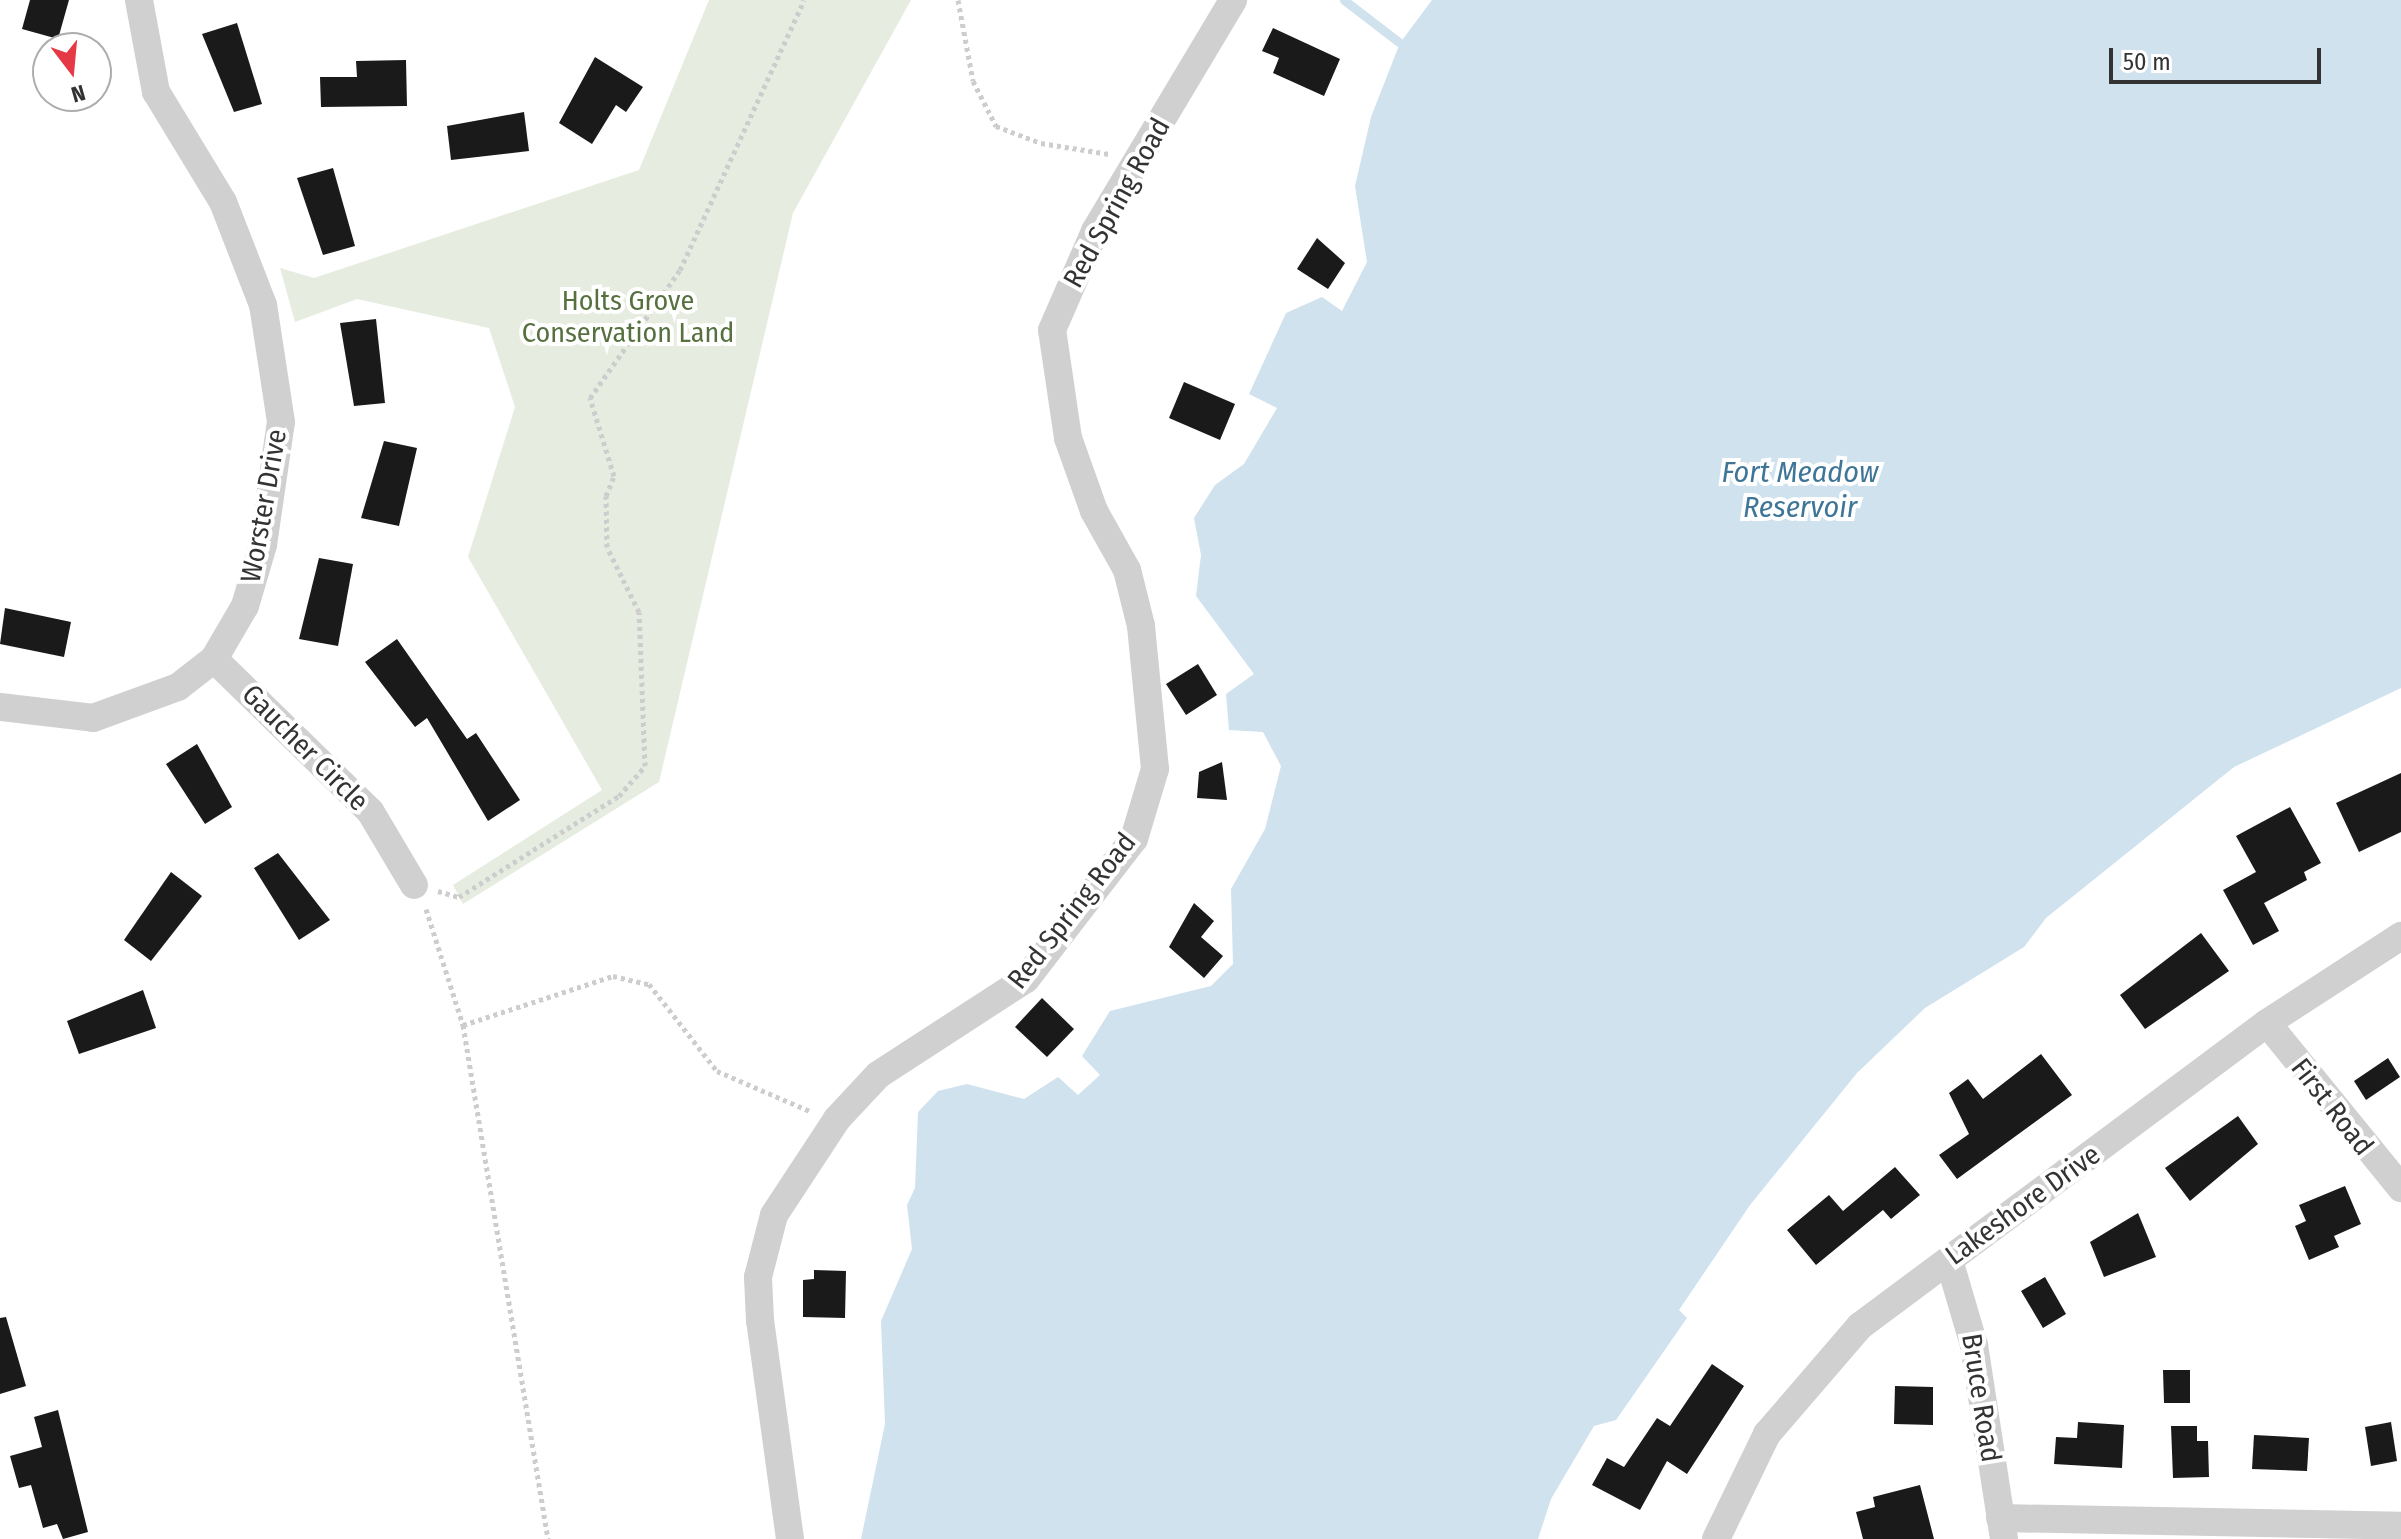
<!DOCTYPE html>
<style>
body{margin:0}
#map{position:relative;width:2401px;height:1539px;overflow:hidden;background:#fff;font-family:"Fira Sans Condensed",sans-serif}
div>[style]{position:absolute}
[style*='--x']{left:calc(var(--x)*1px);top:calc(var(--y)*1px);width:calc(var(--w)*1px);rotate:calc(var(--a)*1deg)}
.green>*{inset:0;background:#e6ecdf}
.water>*{inset:0;background:#cfe2ee}
.stream>*{height:9px;margin:-4.5px;padding:0 4.5px;transform-origin:4.5px;border-radius:4.5px;background:#cfe2ee}
.building>*{inset:0;background:#1a1a1a}
.path>*{height:5px;margin-top:-2.5px;transform-origin:0;background:repeating-linear-gradient(90deg,#cdcdcd 0 4px,transparent 0 8px)}
.minor>*{height:28px;margin:-14px;padding:0 14px;transform-origin:14px;border-radius:14px;background:#d0d0d0}
span{translate:-50% -50%;white-space:nowrap;text-align:center;line-height:1.15;-webkit-text-stroke:8px #fff;paint-order:stroke}
.street-label{font-size:28px;color:#333}
.park-label{font-size:28px;color:#56703f}
.water-label{font-size:30px;color:#3f7597;font-style:italic}
.north{position:absolute;left:32px;top:32px;width:80px;height:80px;box-sizing:border-box;background:#fff;border:2px solid #adadad;border-radius:50%;rotate:164deg;font-size:22px;font-weight:700;line-height:32px;text-align:center;color:#333}
.north::after{content:'';display:block;margin:auto;width:28px;height:36px;background:#e63946;clip-path:polygon(50% 0,100% 100%,50% 72%,0 100%)}
.scale{position:absolute;left:2109px;top:48px;width:212px;height:36px;box-sizing:border-box;border:4px solid #333;border-top:0;padding-left:10px;font-size:24px;line-height:28px;white-space:nowrap;color:#333;-webkit-text-stroke:6px #fff;paint-order:stroke}
</style>
<div id="map">
<div class="green">
<i style="clip-path:polygon(709px 0,911px 0,793px 213px,659px 782px,463px 904px,453px 885px,602px 790px,468px 557px,515px 407px,489px 328px,357px 299px,295px 322px,280px 268px,314px 278px,639px 170px)"></i>
</div>
<div class="water">
<i style="clip-path:polygon(1432px 0,2401px 0,2401px 688px,2234px 767px,2046px 918px,2024px 947px,1925px 1008px,1857px 1073px,1750px 1205px,1679px 1310px,1687px 1318px,1616px 1420px,1594px 1426px,1551px 1499px,1538px 1539px,861px 1539px,885px 1424px,881px 1321px,912px 1249px,907px 1205px,915px 1188px,918px 1112px,938px 1091px,967px 1084px,1024px 1099px,1058px 1077px,1078px 1095px,1100px 1075px,1082px 1056px,1110px 1011px,1211px 986px,1233px 964px,1231px 889px,1265px 829px,1281px 766px,1263px 732px,1229px 730px,1226px 694px,1254px 674px,1196px 596px,1201px 555px,1194px 518px,1215px 485px,1244px 464px,1277px 408px,1249px 394px,1286px 313px,1322px 297px,1342px 311px,1367px 262px,1355px 186px,1371px 117px,1400px 43px)"></i>
</div>
<div class="stream">
<i style="--x:1344;--y:0;--w:71;--a:37.5"></i>
</div>
<div class="building">
<i style="clip-path:polygon(30px 0,69px 0,58px 39px,22px 29px)"></i>
<i style="clip-path:polygon(237px 23px,262px 104px,234px 112px,202px 34px)"></i>
<i style="clip-path:polygon(1273px 28px,1340px 59px,1324px 96px,1273px 73px,1279px 58px,1262px 51px)"></i>
<i style="clip-path:polygon(595px 57px,643px 87px,626px 112px,616px 105px,592px 144px,559px 123px)"></i>
<i style="clip-path:polygon(406px 60px,407px 106px,321px 107px,320px 77px,357px 77px,356px 61px)"></i>
<i style="clip-path:polygon(524px 112px,529px 151px,451px 160px,447px 126px)"></i>
<i style="clip-path:polygon(333px 168px,355px 246px,323px 255px,297px 178px)"></i>
<i style="clip-path:polygon(1317px 238px,1345px 263px,1328px 289px,1297px 269px)"></i>
<i style="clip-path:polygon(376px 319px,385px 403px,354px 406px,340px 323px)"></i>
<i style="clip-path:polygon(1184px 382px,1235px 404px,1220px 440px,1169px 418px)"></i>
<i style="clip-path:polygon(384px 441px,417px 448px,399px 526px,361px 518px)"></i>
<i style="clip-path:polygon(319px 558px,353px 564px,338px 646px,299px 639px)"></i>
<i style="clip-path:polygon(5px 608px,71px 622px,64px 657px,0 644px)"></i>
<i style="clip-path:polygon(397px 639px,467px 739px,476px 733px,520px 800px,488px 821px,427px 718px,415px 727px,365px 662px)"></i>
<i style="clip-path:polygon(1198px 664px,1217px 695px,1186px 715px,1166px 684px)"></i>
<i style="clip-path:polygon(197px 744px,232px 807px,205px 824px,166px 764px)"></i>
<i style="clip-path:polygon(1222px 762px,1227px 800px,1197px 798px,1199px 772px)"></i>
<i style="clip-path:polygon(2401px 773px,2401px 832px,2359px 852px,2336px 803px)"></i>
<i style="clip-path:polygon(2290px 807px,2321px 863px,2304px 872px,2307px 880px,2264px 903px,2279px 931px,2253px 945px,2223px 890px,2256px 872px,2236px 836px)"></i>
<i style="clip-path:polygon(278px 853px,330px 920px,299px 940px,254px 868px)"></i>
<i style="clip-path:polygon(171px 872px,202px 896px,151px 961px,124px 940px)"></i>
<i style="clip-path:polygon(1194px 903px,1214px 921px,1201px 937px,1223px 956px,1204px 978px,1169px 947px)"></i>
<i style="clip-path:polygon(2201px 933px,2229px 971px,2145px 1029px,2120px 995px)"></i>
<i style="clip-path:polygon(143px 990px,156px 1028px,79px 1054px,67px 1021px)"></i>
<i style="clip-path:polygon(1042px 998px,1074px 1029px,1047px 1057px,1015px 1027px)"></i>
<i style="clip-path:polygon(2041px 1054px,2072px 1095px,1957px 1179px,1939px 1155px,1969px 1134px,1949px 1093px,1968px 1079px,1983px 1099px)"></i>
<i style="clip-path:polygon(2388px 1058px,2400px 1077px,2366px 1100px,2354px 1081px)"></i>
<i style="clip-path:polygon(2238px 1116px,2258px 1144px,2190px 1201px,2165px 1168px)"></i>
<i style="clip-path:polygon(1895px 1167px,1920px 1195px,1891px 1219px,1883px 1210px,1816px 1265px,1787px 1230px,1829px 1195px,1843px 1211px)"></i>
<i style="clip-path:polygon(2345px 1186px,2361px 1224px,2334px 1236px,2339px 1247px,2309px 1260px,2295px 1226px,2306px 1221px,2299px 1205px)"></i>
<i style="clip-path:polygon(2138px 1213px,2156px 1257px,2104px 1277px,2090px 1242px)"></i>
<i style="clip-path:polygon(814px 1270px,846px 1271px,845px 1318px,803px 1317px,803px 1280px,814px 1279px)"></i>
<i style="clip-path:polygon(2045px 1277px,2066px 1314px,2043px 1328px,2021px 1291px)"></i>
<i style="clip-path:polygon(6px 1317px,26px 1386px,0 1394px,0 1318px)"></i>
<i style="clip-path:polygon(1712px 1364px,1744px 1386px,1687px 1474px,1667px 1461px,1640px 1510px,1592px 1485px,1607px 1458px,1624px 1467px,1657px 1418px,1670px 1426px)"></i>
<i style="clip-path:polygon(2163px 1370px,2190px 1370px,2190px 1403px,2164px 1403px)"></i>
<i style="clip-path:polygon(1895px 1386px,1933px 1387px,1933px 1425px,1894px 1424px)"></i>
<i style="clip-path:polygon(58px 1410px,88px 1532px,63px 1539px,57px 1524px,43px 1528px,31px 1485px,19px 1488px,10px 1456px,42px 1447px,34px 1417px)"></i>
<i style="clip-path:polygon(2078px 1422px,2124px 1425px,2122px 1468px,2054px 1464px,2056px 1437px,2077px 1438px)"></i>
<i style="clip-path:polygon(2391px 1422px,2397px 1461px,2371px 1466px,2365px 1427px)"></i>
<i style="clip-path:polygon(2171px 1426px,2197px 1426px,2197px 1441px,2208px 1441px,2209px 1477px,2173px 1478px)"></i>
<i style="clip-path:polygon(2254px 1435px,2309px 1438px,2307px 1471px,2252px 1469px)"></i>
<i style="clip-path:polygon(1920px 1485px,1934px 1539px,1863px 1539px,1856px 1512px,1875px 1507px,1873px 1497px)"></i>
</div>
<div class="path">
<i style="--x:958;--y:0;--w:82;--a:79.5"></i>
<i style="--x:973;--y:81;--w:51;--a:62.9"></i>
<i style="--x:996;--y:126;--w:48;--a:20.7"></i>
<i style="--x:1041;--y:143;--w:69;--a:9.2"></i>
<i style="--x:438;--y:891;--w:22;--a:16"></i>
<i style="--x:459;--y:897;--w:189;--a:-32.3"></i>
<i style="--x:619;--y:796;--w:40;--a:-49"></i>
<i style="--x:645;--y:766;--w:154;--a:-92.2"></i>
<i style="--x:639;--y:612;--w:72;--a:-116.2"></i>
<i style="--x:607;--y:547;--w:51;--a:-91.1"></i>
<i style="--x:606;--y:496;--w:22;--a:-68"></i>
<i style="--x:614;--y:476;--w:82;--a:-107.1"></i>
<i style="--x:590;--y:398;--w:156;--a:-54.9"></i>
<i style="--x:680;--y:270;--w:297;--a:-65.3"></i>
<i style="--x:426;--y:909;--w:122;--a:72.3"></i>
<i style="--x:463;--y:1025;--w:521;--a:80.61"></i>
<i style="--x:463;--y:1025;--w:158;--a:-18.1"></i>
<i style="--x:613;--y:976;--w:37;--a:13"></i>
<i style="--x:649;--y:984;--w:110;--a:52"></i>
<i style="--x:717;--y:1071;--w:101;--a:23.3"></i>
</div>
<div class="minor">
<i style="--x:214;--y:659;--w:218;--a:44.3"></i>
<i style="--x:370;--y:811;--w:86;--a:59.3"></i>
<i style="--x:0;--y:707;--w:94;--a:6.7"></i>
<i style="--x:93;--y:718;--w:90;--a:-20"></i>
<i style="--x:178;--y:687;--w:46;--a:-37.9"></i>
<i style="--x:214;--y:659;--w:61;--a:-59.7"></i>
<i style="--x:245;--y:606;--w:64;--a:-73.6"></i>
<i style="--x:263;--y:545;--w:124;--a:-81.7"></i>
<i style="--x:281;--y:422;--w:118;--a:-98.7"></i>
<i style="--x:263;--y:305;--w:110;--a:-111.2"></i>
<i style="--x:223;--y:202;--w:129;--a:-121.3"></i>
<i style="--x:156;--y:92;--w:94;--a:-100.5"></i>
<i style="--x:2267;--y:1023;--w:213;--a:50.9"></i>
<i style="--x:1949;--y:1260;--w:89;--a:73.6"></i>
<i style="--x:1974;--y:1345;--w:196;--a:81.2"></i>
<i style="--x:2000;--y:1518;--w:401;--a:1.1"></i>
<i style="--x:790;--y:1539;--w:221;--a:-97.8"></i>
<i style="--x:760;--y:1320;--w:43;--a:-92.7"></i>
<i style="--x:758;--y:1277;--w:64;--a:-75.5"></i>
<i style="--x:774;--y:1215;--w:115;--a:-56.7"></i>
<i style="--x:837;--y:1119;--w:60;--a:-47"></i>
<i style="--x:878;--y:1075;--w:176;--a:-33"></i>
<i style="--x:1026;--y:979;--w:177;--a:-52.4"></i>
<i style="--x:1134;--y:839;--w:73;--a:-73.3"></i>
<i style="--x:1155;--y:769;--w:144;--a:-95.6"></i>
<i style="--x:1141;--y:626;--w:58;--a:-104"></i>
<i style="--x:1127;--y:570;--w:68;--a:-119.2"></i>
<i style="--x:1094;--y:511;--w:77;--a:-109.6"></i>
<i style="--x:1068;--y:438;--w:109;--a:-98.4"></i>
<i style="--x:1052;--y:330;--w:108;--a:-66.5"></i>
<i style="--x:1095;--y:231;--w:269;--a:-59.1"></i>
<i style="--x:1716;--y:1539;--w:117;--a:-64.1"></i>
<i style="--x:1767;--y:1434;--w:143;--a:-49.3"></i>
<i style="--x:1860;--y:1326;--w:507;--a:-36.67"></i>
<i style="--x:2267;--y:1023;--w:160;--a:-33"></i>
</div>
<div class="street-label">
<span style="left:1117px;top:203px;rotate:-61deg">Red Spring Road</span>
<span style="left:264px;top:506px;rotate:-80deg">Worster Drive</span>
<span style="left:305px;top:748px;rotate:45deg">Gaucher Circle</span>
<span style="left:1072px;top:911px;rotate:-52deg">Red Spring Road</span>
<span style="left:2332px;top:1107px;rotate:52deg">First Road</span>
<span style="left:2023px;top:1205px;rotate:-36deg">Lakeshore Drive</span>
<span style="left:1981px;top:1398px;rotate:81deg">Bruce Road</span>
</div>
<div class="park-label">
<span style="left:628px;top:317px">Holts Grove<br>Conservation Land</span>
</div>
<div class="water-label">
<span style="left:1800px;top:489px">Fort Meadow<br>Reservoir</span>
</div>
<div class="north">N</div>
<div class="scale">50 m</div>
</div>
